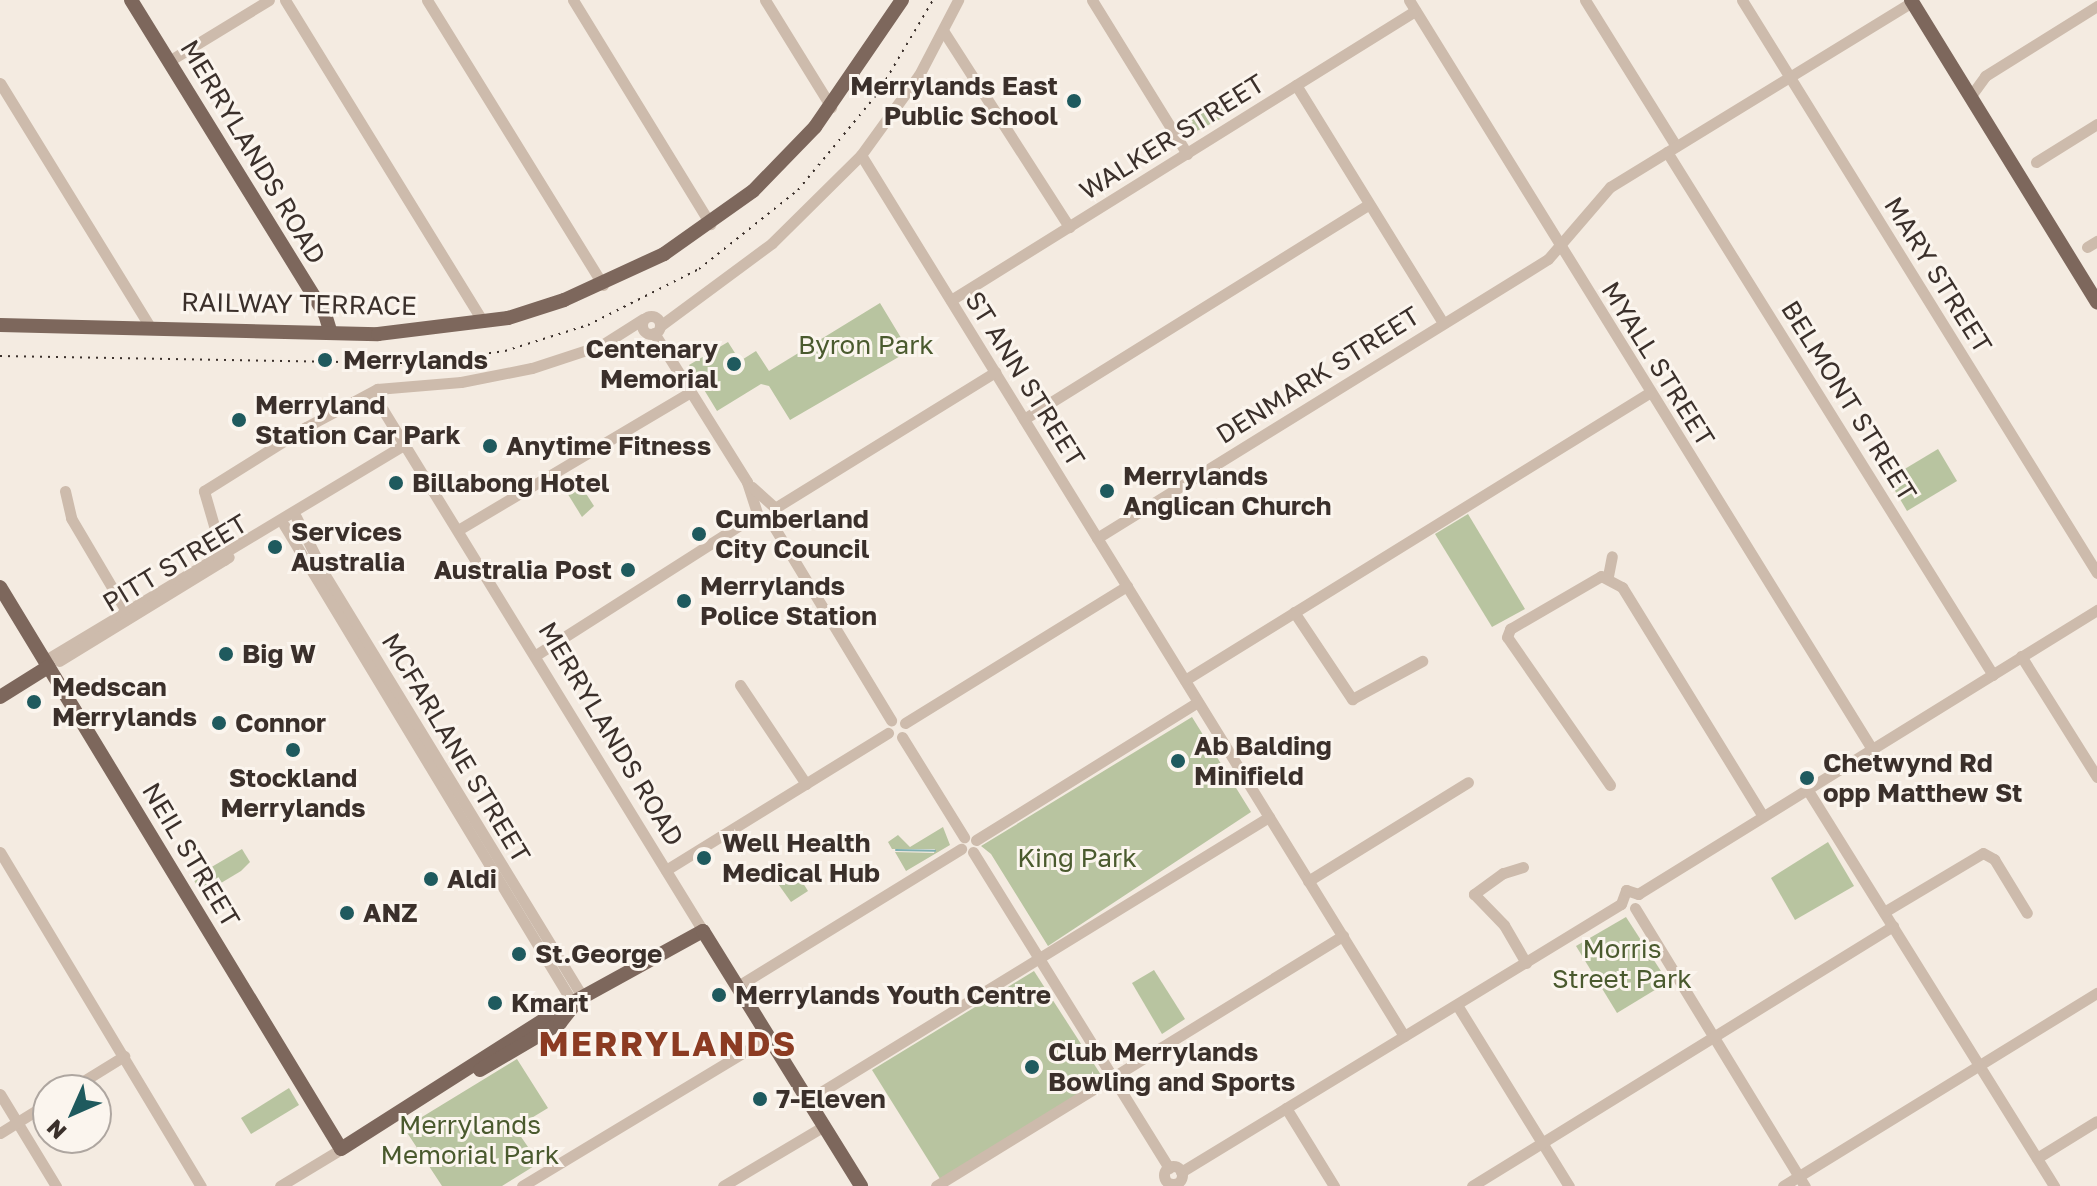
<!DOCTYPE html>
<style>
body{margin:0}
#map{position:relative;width:2097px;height:1186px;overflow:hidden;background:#f4ebe1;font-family:"Golos Text",sans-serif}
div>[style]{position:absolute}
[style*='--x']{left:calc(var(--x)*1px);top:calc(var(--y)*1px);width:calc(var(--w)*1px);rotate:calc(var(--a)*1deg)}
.green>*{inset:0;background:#b8c4a0}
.stream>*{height:2px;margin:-1px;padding:0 1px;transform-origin:1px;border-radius:1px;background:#7fb0b2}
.minor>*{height:11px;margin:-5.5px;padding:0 5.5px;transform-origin:5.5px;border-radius:5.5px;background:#cdbbac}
.minor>.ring{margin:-5.5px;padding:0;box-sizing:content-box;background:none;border:11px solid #cdbbac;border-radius:50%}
.major>*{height:14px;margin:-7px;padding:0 7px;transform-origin:7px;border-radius:7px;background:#7d675c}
.rail>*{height:2px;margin-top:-1px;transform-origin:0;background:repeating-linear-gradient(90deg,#3b302b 0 2px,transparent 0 8px)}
.dots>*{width:22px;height:22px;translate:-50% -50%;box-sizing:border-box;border:4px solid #fbf5ee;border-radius:50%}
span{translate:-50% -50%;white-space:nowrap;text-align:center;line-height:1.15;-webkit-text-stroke:6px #fbf5ee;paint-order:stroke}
.poi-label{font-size:26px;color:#3b302b;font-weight:700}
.right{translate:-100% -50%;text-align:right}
.left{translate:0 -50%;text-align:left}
.street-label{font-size:26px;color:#3b302b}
.park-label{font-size:26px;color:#4a5a2e}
.district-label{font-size:34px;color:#8c3b22;font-weight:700;letter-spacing:2px}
.north{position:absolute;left:32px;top:1074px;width:80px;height:80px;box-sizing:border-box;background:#fbf5ee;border:2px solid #aea6a0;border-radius:50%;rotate:225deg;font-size:22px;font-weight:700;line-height:32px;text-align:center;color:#3b302b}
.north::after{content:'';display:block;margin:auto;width:28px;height:36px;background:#1f5a5e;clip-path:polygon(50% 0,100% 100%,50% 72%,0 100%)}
</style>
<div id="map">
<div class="green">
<i style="clip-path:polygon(1221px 96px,1232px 113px,1191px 134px,1183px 120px)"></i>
<i style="clip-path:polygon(880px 303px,909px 351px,790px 420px,769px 386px,761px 384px,717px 411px,689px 365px,728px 342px,740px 361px,756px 351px,769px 371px)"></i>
<i style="clip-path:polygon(1938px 449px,1957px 481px,1907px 511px,1888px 479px)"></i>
<i style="clip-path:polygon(574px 475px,594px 506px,582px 517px,561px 483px)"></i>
<i style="clip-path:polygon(1468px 514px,1525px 609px,1492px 627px,1435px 534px)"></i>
<i style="clip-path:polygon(1192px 717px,1251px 812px,1048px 946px,991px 854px,981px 846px)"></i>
<i style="clip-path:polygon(943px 827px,950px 845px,906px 871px,895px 852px,934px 853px,935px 849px,892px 849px,888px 842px,898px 835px,910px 847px)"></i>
<i style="clip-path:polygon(1828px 842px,1854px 886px,1795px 920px,1771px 878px)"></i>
<i style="clip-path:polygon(242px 849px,250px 862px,241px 871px,206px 892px,199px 890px,193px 878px)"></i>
<i style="clip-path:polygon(796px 872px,808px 891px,791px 902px,776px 881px)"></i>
<i style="clip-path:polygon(1626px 917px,1668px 982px,1617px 1013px,1576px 946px)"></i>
<i style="clip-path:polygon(1154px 970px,1185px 1019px,1162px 1034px,1132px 983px)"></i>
<i style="clip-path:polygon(1034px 971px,1103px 1078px,942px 1182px,872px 1070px)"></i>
<i style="clip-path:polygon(517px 1059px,548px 1108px,515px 1128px,539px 1163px,502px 1186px,442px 1186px,404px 1128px)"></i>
<i style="clip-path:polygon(289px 1088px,299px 1105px,251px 1134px,241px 1118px)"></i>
</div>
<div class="stream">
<i style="--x:896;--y:850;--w:39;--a:1"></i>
</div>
<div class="minor">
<i style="--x:285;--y:0;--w:378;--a:58.4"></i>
<i style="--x:427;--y:0;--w:335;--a:58.3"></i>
<i style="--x:573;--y:0;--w:263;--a:58.5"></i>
<i style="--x:765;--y:0;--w:126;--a:58.3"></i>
<i style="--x:1092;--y:0;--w:181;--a:58.3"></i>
<i style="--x:1409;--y:0;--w:881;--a:58.28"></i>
<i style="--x:1585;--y:0;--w:172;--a:58.1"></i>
<i style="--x:1742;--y:0;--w:674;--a:58.22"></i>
<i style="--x:944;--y:32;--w:232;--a:57.3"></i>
<i style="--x:169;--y:61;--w:117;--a:-31.4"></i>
<i style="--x:0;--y:83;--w:286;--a:58.4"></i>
<i style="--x:1296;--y:85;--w:280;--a:58.3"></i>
<i style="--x:1970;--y:97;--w:26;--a:-54"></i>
<i style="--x:1985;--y:76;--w:132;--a:-32"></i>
<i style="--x:1667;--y:152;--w:616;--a:58.06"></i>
<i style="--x:861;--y:155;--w:1035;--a:58.35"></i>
<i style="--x:2036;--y:162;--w:72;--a:-31.9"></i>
<i style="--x:2087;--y:247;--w:12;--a:-31"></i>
<i style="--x:951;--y:300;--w:547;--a:-31.92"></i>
<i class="ring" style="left:642px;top:316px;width:7px;height:7px"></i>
<i style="--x:660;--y:326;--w:139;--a:-36.5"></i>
<i style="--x:772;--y:243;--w:125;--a:-44.7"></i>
<i style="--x:861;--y:155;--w:99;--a:-54.1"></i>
<i style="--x:919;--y:75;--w:85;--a:-62.5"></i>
<i style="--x:654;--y:333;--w:176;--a:58"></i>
<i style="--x:747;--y:482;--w:40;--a:72"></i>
<i style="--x:759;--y:520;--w:15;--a:0"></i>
<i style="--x:774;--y:520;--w:12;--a:-85"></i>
<i style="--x:364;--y:398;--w:11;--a:10"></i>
<i style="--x:375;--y:400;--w:13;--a:51"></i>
<i style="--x:383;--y:410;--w:611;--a:58.44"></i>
<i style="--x:1024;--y:419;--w:405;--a:-31.9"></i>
<i style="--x:752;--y:487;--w:31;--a:42"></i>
<i style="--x:65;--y:491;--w:28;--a:77"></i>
<i style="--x:71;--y:518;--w:108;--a:59.4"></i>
<i style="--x:775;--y:508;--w:259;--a:-31.7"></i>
<i style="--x:296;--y:517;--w:65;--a:63.4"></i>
<i style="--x:325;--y:575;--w:497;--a:58.6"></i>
<i style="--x:771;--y:522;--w:232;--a:58.8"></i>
<i style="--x:284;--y:525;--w:561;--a:58.86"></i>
<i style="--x:458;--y:530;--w:270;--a:-30.7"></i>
<i style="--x:1097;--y:538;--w:530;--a:-31.74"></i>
<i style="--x:1548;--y:259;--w:95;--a:-49.3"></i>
<i style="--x:1610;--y:187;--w:354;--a:-31.5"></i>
<i style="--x:224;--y:560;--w:72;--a:-106.2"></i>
<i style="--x:204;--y:491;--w:120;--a:-32.1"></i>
<i style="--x:306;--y:427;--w:81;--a:-28.2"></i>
<i style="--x:377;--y:389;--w:84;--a:-4.8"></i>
<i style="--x:461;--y:382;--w:72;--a:-11.2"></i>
<i style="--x:532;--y:368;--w:74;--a:-18.2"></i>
<i style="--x:602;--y:345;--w:49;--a:-32.4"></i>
<i style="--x:1608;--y:576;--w:20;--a:-79"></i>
<i style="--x:1294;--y:612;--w:105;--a:56.3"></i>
<i style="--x:1352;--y:699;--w:80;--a:-28.5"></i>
<i style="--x:536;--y:655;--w:262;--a:-32.5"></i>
<i style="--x:2021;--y:656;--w:143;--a:57.9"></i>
<i style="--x:44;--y:661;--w:420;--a:-31"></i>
<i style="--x:59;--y:661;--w:199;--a:-31.5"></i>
<i style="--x:1185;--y:680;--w:546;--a:-31.74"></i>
<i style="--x:740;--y:685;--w:119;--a:56.3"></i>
<i style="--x:905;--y:723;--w:261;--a:-31.7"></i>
<i style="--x:902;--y:737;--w:118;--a:58.2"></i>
<i style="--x:1610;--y:785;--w:180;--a:-124.8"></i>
<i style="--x:1507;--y:637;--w:9;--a:-69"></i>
<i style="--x:1510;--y:629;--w:105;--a:-30.2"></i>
<i style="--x:1601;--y:576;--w:24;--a:28"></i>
<i style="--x:1622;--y:587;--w:268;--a:58.4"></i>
<i style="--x:1807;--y:789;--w:468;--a:58.1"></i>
<i style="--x:976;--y:840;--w:261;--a:-31.9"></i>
<i style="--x:0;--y:852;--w:390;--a:59"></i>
<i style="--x:973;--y:852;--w:372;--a:58.2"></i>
<i style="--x:1523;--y:867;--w:21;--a:163"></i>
<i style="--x:1503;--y:873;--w:36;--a:144"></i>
<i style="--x:1474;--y:894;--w:43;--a:45.9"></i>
<i style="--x:1504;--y:925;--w:44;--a:59.9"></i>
<i style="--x:666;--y:870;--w:261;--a:-31.7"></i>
<i style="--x:1308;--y:881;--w:188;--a:-31.7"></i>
<i style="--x:1638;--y:894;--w:540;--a:-31.75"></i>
<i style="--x:1621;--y:904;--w:15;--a:-70"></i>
<i style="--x:1626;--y:890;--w:13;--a:18"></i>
<i style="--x:1635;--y:908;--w:326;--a:58.6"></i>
<i style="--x:1884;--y:912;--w:115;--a:-30.8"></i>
<i style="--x:1983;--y:853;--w:13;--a:29"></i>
<i style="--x:1994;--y:859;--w:63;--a:58.6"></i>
<i style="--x:738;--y:986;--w:262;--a:-31.6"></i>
<i style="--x:1457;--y:1005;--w:213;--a:58.3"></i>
<i style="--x:69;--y:1090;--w:65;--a:-31.7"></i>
<i style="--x:0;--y:1094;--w:108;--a:58.7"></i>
<i style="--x:808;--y:1100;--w:541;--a:-31.55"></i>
<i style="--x:1286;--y:1108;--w:92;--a:58.4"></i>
<i style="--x:0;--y:1133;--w:57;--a:-32"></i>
<i style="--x:2037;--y:1158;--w:70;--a:-31.7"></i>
<i class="ring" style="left:1164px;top:1166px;width:7px;height:7px"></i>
<i style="--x:1181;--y:1172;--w:515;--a:-31.35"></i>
<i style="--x:280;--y:1186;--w:71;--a:-31.2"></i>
<i style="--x:522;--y:1186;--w:288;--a:-31.1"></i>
<i style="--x:723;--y:1186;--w:117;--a:-30.7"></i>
<i style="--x:936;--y:1186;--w:478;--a:-31.6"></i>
<i style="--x:1472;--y:1186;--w:495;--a:-31.7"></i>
<i style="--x:1783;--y:1186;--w:369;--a:-31.6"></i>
</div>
<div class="major">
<i style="--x:131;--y:0;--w:369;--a:58.3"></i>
<i style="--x:325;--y:314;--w:17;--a:73"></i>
<i style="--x:1911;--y:0;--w:355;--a:58.4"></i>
<i style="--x:0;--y:325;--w:378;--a:1.4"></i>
<i style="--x:378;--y:334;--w:131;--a:-7"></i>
<i style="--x:508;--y:318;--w:59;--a:-17.8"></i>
<i style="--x:564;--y:300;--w:110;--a:-24.7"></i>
<i style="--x:664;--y:254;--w:109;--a:-35.3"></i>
<i style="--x:753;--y:191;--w:89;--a:-45.9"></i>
<i style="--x:815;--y:127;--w:154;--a:-55.6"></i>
<i style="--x:0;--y:587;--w:657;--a:58.75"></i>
<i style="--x:341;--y:1149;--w:261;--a:-32.5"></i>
<i style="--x:561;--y:1009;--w:162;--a:-28.8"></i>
<i style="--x:703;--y:931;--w:300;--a:58.2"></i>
<i style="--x:0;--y:697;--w:57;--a:-32"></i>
<i style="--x:480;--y:1070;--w:93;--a:-30.4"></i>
<i style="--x:560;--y:1023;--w:23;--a:-52"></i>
</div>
<div class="rail">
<i style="--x:0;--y:356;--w:418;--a:1"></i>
<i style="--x:418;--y:363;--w:88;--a:-7.9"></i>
<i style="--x:505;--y:351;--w:87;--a:-17.4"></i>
<i style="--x:588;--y:325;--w:124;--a:-26.8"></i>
<i style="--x:699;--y:269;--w:127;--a:-38.6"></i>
<i style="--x:798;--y:190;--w:126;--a:-50.5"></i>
<i style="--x:878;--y:93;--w:108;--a:-59.4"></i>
</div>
<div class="dots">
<i style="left:1074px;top:101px;background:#1f5a5e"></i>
<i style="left:325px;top:360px;background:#1f5a5e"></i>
<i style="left:734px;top:364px;background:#1f5a5e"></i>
<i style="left:239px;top:420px;background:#1f5a5e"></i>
<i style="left:490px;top:446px;background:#1f5a5e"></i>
<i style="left:396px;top:483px;background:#1f5a5e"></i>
<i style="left:1107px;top:491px;background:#1f5a5e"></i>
<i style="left:699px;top:534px;background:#1f5a5e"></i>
<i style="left:275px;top:547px;background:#1f5a5e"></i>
<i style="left:628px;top:570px;background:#1f5a5e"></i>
<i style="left:684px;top:601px;background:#1f5a5e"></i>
<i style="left:226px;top:654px;background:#1f5a5e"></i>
<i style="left:34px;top:702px;background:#1f5a5e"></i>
<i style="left:219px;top:723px;background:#1f5a5e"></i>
<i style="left:293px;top:750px;background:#1f5a5e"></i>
<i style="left:1178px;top:761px;background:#1f5a5e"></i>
<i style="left:1807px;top:778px;background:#1f5a5e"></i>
<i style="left:704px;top:858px;background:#1f5a5e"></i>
<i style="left:431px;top:879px;background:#1f5a5e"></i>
<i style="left:347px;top:913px;background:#1f5a5e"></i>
<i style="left:519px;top:954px;background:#1f5a5e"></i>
<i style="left:719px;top:995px;background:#1f5a5e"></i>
<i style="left:495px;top:1003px;background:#1f5a5e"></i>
<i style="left:1032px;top:1067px;background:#1f5a5e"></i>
<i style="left:760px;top:1099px;background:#1f5a5e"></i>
</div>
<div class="poi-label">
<span class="right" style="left:1058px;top:101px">Merrylands East<br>Public School</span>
<span class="right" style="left:718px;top:364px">Centenary<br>Memorial</span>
<span class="left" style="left:343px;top:360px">Merrylands</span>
<span class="left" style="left:255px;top:420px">Merryland<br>Station Car Park</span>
<span class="left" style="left:506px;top:446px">Anytime Fitness</span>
<span class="left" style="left:1123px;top:491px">Merrylands<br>Anglican Church</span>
<span class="left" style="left:412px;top:483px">Billabong Hotel</span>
<span class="left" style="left:715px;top:534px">Cumberland<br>City Council</span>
<span class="left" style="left:291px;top:547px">Services<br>Australia</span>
<span class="right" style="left:612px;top:570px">Australia Post</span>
<span class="left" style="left:700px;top:601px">Merrylands<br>Police Station</span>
<span class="left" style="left:242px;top:654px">Big W</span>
<span class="left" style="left:52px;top:702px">Medscan<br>Merrylands</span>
<span class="left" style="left:235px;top:723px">Connor</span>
<span class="left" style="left:1194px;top:761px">Ab Balding<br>Minifield</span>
<span class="left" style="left:1823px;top:778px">Chetwynd Rd<br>opp Matthew St</span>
<span style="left:293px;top:793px">Stockland<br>Merrylands</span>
<span class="left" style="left:722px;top:858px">Well Health<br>Medical Hub</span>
<span class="left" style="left:447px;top:879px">Aldi</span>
<span class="left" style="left:363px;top:913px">ANZ</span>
<span class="left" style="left:535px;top:954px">St.George</span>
<span class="left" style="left:735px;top:995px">Merrylands Youth Centre</span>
<span class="left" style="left:511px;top:1003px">Kmart</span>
<span class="left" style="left:1048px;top:1067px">Club Merrylands<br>Bowling and Sports</span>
<span class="left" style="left:776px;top:1099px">7-Eleven</span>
</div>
<div class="street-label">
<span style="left:1172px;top:137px;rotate:-32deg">WALKER STREET</span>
<span style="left:253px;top:152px;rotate:59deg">MERRYLANDS ROAD</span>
<span style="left:1938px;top:275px;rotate:58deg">MARY STREET</span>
<span style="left:299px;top:304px;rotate:1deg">RAILWAY TERRACE</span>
<span style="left:1658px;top:364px;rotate:58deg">MYALL STREET</span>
<span style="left:1318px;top:375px;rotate:-32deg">DENMARK STREET</span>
<span style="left:1025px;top:379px;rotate:58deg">ST ANN STREET</span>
<span style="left:1849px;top:401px;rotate:58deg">BELMONT STREET</span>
<span style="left:175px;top:563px;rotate:-31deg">PITT STREET</span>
<span style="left:611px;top:734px;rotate:59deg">MERRYLANDS ROAD</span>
<span style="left:456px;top:748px;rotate:59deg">MCFARLANE STREET</span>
<span style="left:191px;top:855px;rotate:59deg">NEIL STREET</span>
</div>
<div class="park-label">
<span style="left:866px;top:345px">Byron Park</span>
<span style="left:1077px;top:858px">King Park</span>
<span style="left:1622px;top:964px">Morris<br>Street Park</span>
<span style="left:470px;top:1140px">Merrylands<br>Memorial Park</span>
</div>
<div class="district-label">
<span style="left:668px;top:1044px">MERRYLANDS</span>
</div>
<div class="north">N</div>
</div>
